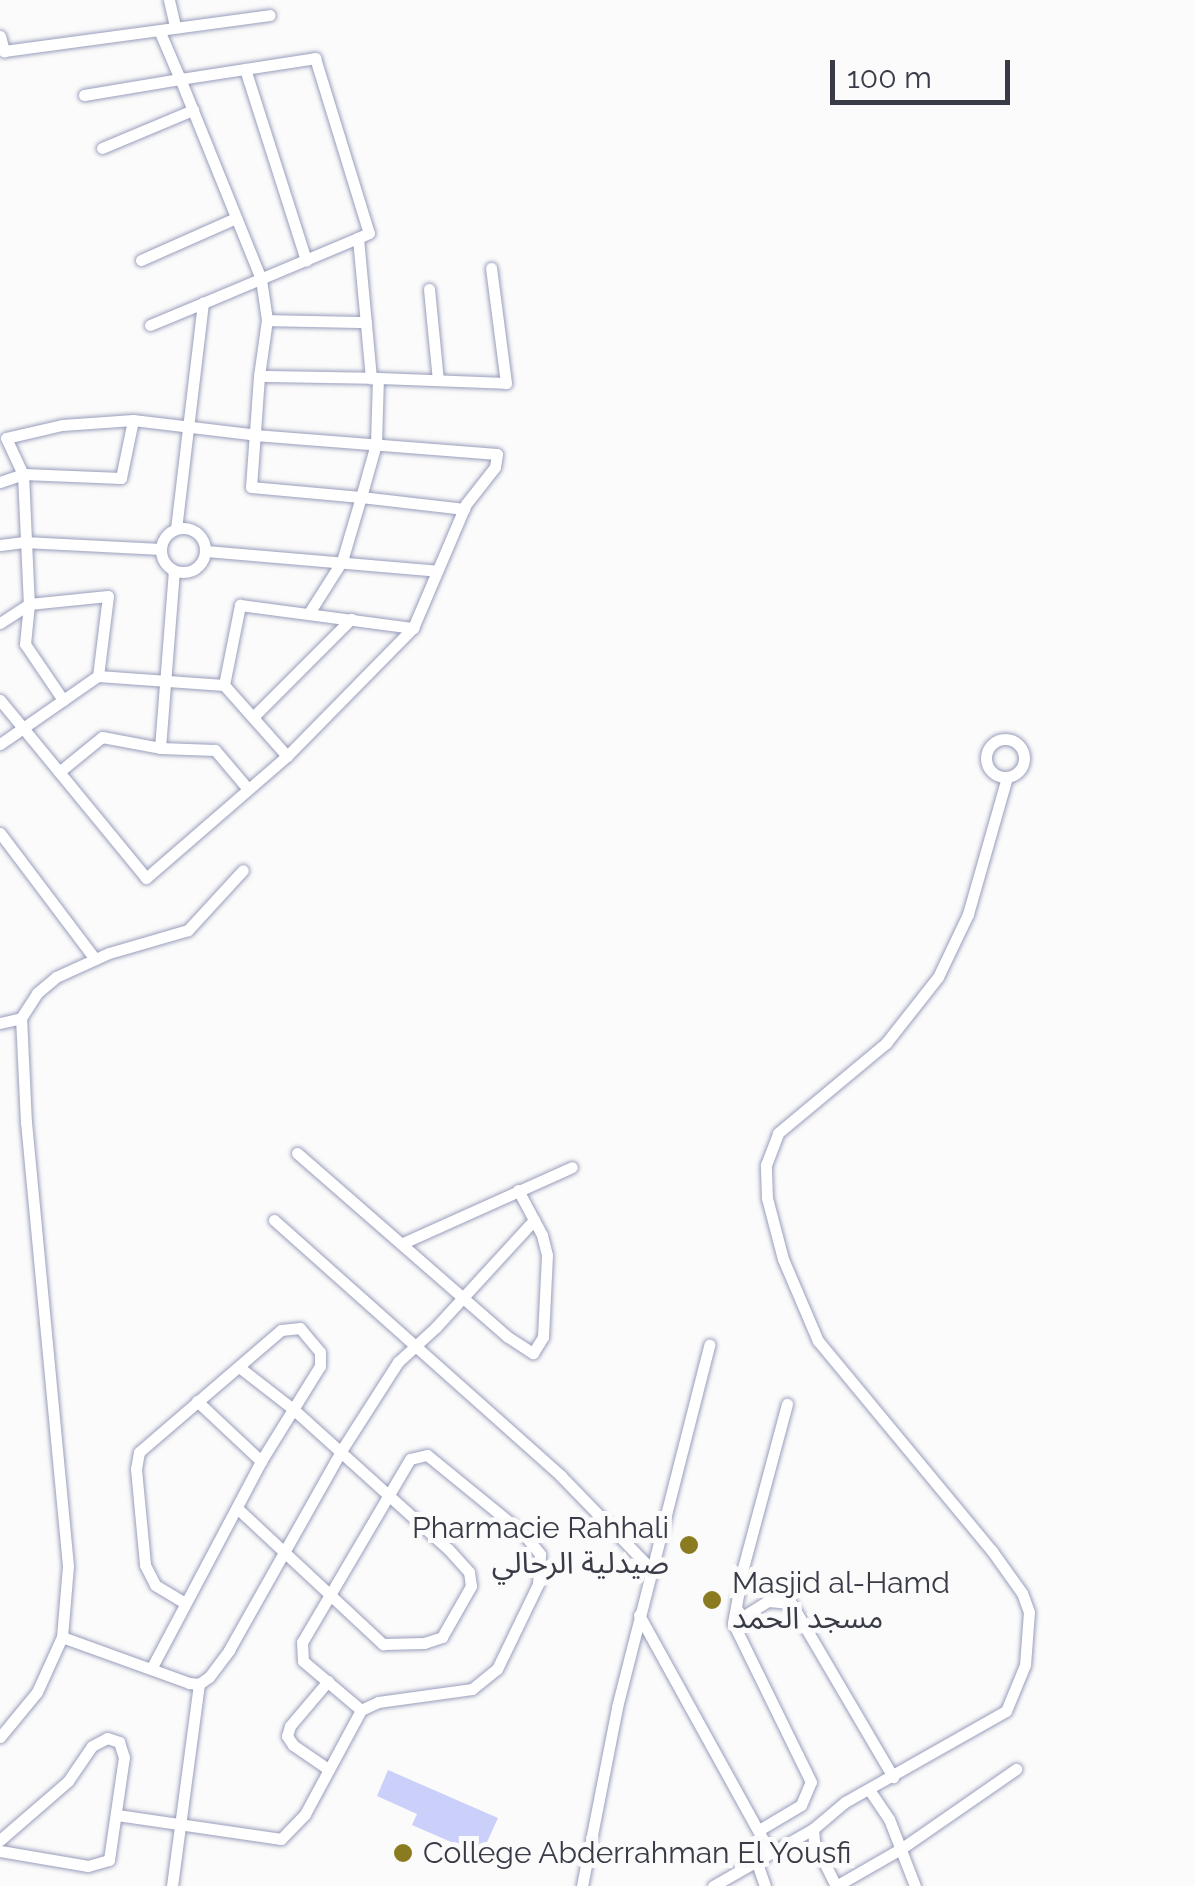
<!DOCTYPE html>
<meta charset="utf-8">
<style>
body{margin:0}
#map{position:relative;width:1195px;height:1886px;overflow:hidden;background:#fbfbfb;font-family:Raleway,"Noto Sans Arabic",sans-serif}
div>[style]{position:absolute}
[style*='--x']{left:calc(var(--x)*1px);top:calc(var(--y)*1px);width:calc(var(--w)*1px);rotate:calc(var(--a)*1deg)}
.green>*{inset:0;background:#cad0fa}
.roads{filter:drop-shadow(0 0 2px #999ebb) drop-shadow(0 0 2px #999ebb)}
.minor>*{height:11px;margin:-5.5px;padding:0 5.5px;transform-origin:5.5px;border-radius:5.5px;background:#fff}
.minor>.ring{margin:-5.5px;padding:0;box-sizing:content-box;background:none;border:11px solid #fff;border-radius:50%}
.dots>*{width:28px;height:28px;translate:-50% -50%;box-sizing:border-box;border:5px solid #fbfbfb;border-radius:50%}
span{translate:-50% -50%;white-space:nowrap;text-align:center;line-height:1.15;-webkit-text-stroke:10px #fbfbfb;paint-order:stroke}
.poi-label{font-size:30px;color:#393b47}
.right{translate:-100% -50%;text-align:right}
.left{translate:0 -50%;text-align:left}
.scale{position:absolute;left:830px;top:60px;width:180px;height:45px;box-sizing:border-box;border:5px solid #393b47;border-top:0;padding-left:12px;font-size:30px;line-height:35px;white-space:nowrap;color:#393b47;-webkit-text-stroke:8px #fbfbfb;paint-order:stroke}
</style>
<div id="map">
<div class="green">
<i style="clip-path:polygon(388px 1770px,498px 1818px,481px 1855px,412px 1825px,417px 1814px,377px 1796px)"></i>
</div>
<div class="roads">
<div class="minor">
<i style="--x:169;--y:0;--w:28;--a:77"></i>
<i style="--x:0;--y:36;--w:16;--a:75"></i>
<i style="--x:4;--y:51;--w:268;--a:-7.7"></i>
<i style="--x:245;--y:69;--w:201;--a:72.3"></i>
<i style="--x:84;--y:95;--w:97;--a:-9.5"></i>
<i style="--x:180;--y:79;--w:53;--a:-113.2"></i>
<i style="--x:102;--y:148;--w:99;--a:-22.7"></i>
<i style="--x:141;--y:260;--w:104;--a:-23.9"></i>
<i style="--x:429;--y:289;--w:91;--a:84.4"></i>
<i style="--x:267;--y:320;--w:41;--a:-98.3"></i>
<i style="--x:261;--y:279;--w:216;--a:-112"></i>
<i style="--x:180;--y:79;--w:137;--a:-8.8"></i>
<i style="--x:315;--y:58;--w:183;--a:72.9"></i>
<i style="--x:369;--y:233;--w:12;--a:156"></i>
<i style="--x:150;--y:325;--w:57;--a:-22.5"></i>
<i style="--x:259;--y:376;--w:57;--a:-81.9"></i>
<i style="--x:267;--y:320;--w:99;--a:1.2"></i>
<i style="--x:378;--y:378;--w:128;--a:2.2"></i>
<i style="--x:506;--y:383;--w:116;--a:-97.4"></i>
<i style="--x:0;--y:482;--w:24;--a:-19"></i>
<i style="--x:23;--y:474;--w:98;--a:2.3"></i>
<i style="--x:121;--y:478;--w:59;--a:-78.3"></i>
<i class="ring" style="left:161px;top:528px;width:33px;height:33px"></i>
<i style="--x:176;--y:529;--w:228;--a:-83.2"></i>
<i style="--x:203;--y:303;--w:168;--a:-22.8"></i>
<i style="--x:358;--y:238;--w:141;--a:84.7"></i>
<i style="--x:0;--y:545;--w:24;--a:-7"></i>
<i style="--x:24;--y:542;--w:137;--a:2.9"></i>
<i style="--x:206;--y:551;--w:232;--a:4.9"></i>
<i style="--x:309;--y:613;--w:62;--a:-57.6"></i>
<i style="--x:342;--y:561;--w:67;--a:-73.5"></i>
<i style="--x:361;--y:497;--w:55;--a:-74.2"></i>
<i style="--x:376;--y:444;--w:66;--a:-88.3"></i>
<i style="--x:378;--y:378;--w:119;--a:-179"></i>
<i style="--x:259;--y:376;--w:111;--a:94.1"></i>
<i style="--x:251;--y:487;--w:110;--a:5.2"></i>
<i style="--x:361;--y:497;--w:104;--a:6.6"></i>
<i style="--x:0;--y:623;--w:35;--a:-33"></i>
<i style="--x:29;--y:604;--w:79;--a:-5.8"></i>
<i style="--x:108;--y:596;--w:81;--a:97.1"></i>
<i style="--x:224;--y:685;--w:82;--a:-78.7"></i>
<i style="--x:240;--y:605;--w:175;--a:7.6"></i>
<i style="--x:0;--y:700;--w:230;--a:50.6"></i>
<i style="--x:146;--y:878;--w:186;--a:-40.9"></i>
<i style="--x:287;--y:756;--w:180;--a:-45.5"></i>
<i style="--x:413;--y:628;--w:135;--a:-66.9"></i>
<i style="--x:466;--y:504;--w:47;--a:-51.9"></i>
<i style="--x:495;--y:467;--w:13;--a:-81"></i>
<i style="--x:497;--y:454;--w:240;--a:-175.5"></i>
<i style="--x:258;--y:435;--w:126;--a:-173.2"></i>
<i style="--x:133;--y:420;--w:71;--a:176"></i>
<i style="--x:62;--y:425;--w:57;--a:166.9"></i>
<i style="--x:6;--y:438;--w:40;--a:65"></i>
<i style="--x:23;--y:474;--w:130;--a:87.4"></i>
<i style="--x:29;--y:604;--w:40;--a:95.7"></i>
<i style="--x:25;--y:644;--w:68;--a:55.8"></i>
<i style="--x:253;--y:717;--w:139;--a:-45"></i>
<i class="ring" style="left:986px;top:739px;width:27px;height:27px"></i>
<i style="--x:0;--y:744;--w:119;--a:-34.8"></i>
<i style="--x:98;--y:676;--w:126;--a:4.1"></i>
<i style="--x:224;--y:685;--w:95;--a:48.4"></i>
<i style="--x:160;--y:748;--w:178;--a:-85.5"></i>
<i style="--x:59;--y:772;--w:55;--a:-39.1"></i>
<i style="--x:102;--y:737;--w:59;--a:10.7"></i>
<i style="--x:160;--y:748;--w:55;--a:2.1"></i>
<i style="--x:215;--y:750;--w:51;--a:49.8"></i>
<i style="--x:0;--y:833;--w:158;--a:53"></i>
<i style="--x:0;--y:1023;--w:22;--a:-13"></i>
<i style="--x:297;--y:1153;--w:280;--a:41.1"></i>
<i style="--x:508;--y:1337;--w:30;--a:33"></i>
<i style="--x:533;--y:1353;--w:19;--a:-58"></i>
<i style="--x:543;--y:1337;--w:82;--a:-87.2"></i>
<i style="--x:547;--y:1255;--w:21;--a:-104"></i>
<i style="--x:542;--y:1235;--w:51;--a:-118.1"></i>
<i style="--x:274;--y:1220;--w:385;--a:41.7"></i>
<i style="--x:561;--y:1476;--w:132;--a:45.9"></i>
<i style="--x:403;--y:1243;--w:185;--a:-24.2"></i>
<i style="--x:197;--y:1401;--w:88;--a:43.2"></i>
<i style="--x:237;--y:1508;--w:200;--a:43"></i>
<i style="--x:383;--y:1644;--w:41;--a:-1.4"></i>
<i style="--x:424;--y:1643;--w:19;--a:-18"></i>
<i style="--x:442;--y:1637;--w:59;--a:-60.4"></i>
<i style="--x:471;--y:1586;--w:14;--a:-98"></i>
<i style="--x:469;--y:1572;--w:31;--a:-132"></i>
<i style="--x:448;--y:1549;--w:209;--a:-137.9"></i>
<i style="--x:293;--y:1409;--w:68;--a:-142.1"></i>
<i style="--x:639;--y:1615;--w:271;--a:61.1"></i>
<i style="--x:733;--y:1623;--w:41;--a:-32.2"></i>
<i style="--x:768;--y:1601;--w:23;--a:5"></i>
<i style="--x:791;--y:1603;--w:202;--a:59.6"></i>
<i style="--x:62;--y:1637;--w:135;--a:19.9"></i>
<i style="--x:189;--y:1683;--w:10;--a:6"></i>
<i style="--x:199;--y:1684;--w:12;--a:-35"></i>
<i style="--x:209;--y:1677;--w:34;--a:-53"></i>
<i style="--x:229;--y:1650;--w:228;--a:-60.6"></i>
<i style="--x:341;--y:1451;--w:106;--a:-57.4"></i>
<i style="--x:398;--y:1362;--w:52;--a:-42.6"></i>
<i style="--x:436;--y:1327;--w:145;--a:-47.5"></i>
<i style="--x:151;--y:1669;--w:235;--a:-62.1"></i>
<i style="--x:261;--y:1461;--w:112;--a:-58.2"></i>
<i style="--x:320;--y:1366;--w:14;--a:-90"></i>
<i style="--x:320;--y:1352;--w:31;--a:-130"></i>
<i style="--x:300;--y:1328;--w:19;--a:174"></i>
<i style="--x:281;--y:1330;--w:187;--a:139.3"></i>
<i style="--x:139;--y:1452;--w:17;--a:100"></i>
<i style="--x:136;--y:1469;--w:96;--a:84.6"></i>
<i style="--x:145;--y:1565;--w:22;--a:63"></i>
<i style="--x:155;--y:1585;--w:35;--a:31"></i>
<i style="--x:328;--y:1681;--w:59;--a:130.2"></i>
<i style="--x:290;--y:1726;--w:10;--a:107"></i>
<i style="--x:287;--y:1736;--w:11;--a:56"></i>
<i style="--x:293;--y:1745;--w:42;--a:34.4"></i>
<i style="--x:0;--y:1737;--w:58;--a:-50.6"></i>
<i style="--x:37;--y:1692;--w:60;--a:-65.6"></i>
<i style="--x:62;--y:1637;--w:71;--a:-85.2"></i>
<i style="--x:68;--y:1566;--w:445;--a:-95.4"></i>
<i style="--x:26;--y:1123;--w:105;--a:-92.7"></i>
<i style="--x:21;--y:1018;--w:30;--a:-57"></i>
<i style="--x:37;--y:993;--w:25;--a:-40"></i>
<i style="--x:56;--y:977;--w:58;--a:-24.4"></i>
<i style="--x:109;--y:953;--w:82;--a:-16.2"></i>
<i style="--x:188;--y:930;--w:81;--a:-47.5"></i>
<i style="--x:870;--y:1791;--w:34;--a:56"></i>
<i style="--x:889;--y:1819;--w:72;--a:68.8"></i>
<i style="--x:117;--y:1815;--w:166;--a:8.3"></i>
<i style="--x:281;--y:1839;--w:35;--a:-46"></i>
<i style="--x:305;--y:1814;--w:118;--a:-61.7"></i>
<i style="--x:361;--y:1710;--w:19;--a:-25"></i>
<i style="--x:378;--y:1702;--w:95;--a:-7.9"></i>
<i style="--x:472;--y:1689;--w:32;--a:-39"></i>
<i style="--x:497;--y:1669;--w:94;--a:-64.2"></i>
<i style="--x:538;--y:1584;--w:30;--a:-86"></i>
<i style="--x:540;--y:1554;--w:26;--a:-129"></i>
<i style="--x:524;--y:1534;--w:125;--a:-140.8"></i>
<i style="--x:427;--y:1455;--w:17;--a:167"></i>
<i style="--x:410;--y:1459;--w:212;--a:120.5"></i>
<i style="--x:302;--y:1642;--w:19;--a:87"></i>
<i style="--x:303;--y:1661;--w:76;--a:40.2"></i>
<i style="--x:759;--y:1830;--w:49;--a:-30.8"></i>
<i style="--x:801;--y:1805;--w:25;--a:-67"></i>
<i style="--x:811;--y:1782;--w:177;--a:-116.1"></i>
<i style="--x:733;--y:1623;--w:56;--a:-79.7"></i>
<i style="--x:743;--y:1568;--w:170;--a:-75"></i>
<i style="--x:0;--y:1840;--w:90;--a:-40.9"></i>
<i style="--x:68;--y:1781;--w:42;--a:-55.6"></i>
<i style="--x:92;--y:1746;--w:17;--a:-28"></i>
<i style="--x:107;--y:1738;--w:13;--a:18"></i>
<i style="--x:119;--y:1742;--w:16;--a:72"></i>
<i style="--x:124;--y:1757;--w:104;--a:98.3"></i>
<i style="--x:109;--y:1860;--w:22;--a:164"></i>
<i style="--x:88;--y:1866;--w:89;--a:-170.3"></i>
<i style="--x:756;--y:1860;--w:28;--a:71"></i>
<i style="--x:172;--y:1886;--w:204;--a:-82.4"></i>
<i style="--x:582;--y:1886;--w:182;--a:-78.9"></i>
<i style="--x:617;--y:1707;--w:374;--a:-75.7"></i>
<i style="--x:713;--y:1886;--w:115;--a:-29.7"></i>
<i style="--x:836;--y:1886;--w:49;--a:-116.6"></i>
<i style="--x:814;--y:1842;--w:13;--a:-94"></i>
<i style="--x:813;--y:1829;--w:42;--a:-40.2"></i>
<i style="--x:845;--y:1802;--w:185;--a:-29.5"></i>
<i style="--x:1006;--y:1711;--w:50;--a:-67.6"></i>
<i style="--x:1025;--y:1665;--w:53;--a:-85.7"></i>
<i style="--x:1029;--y:1612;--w:20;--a:-110"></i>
<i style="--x:1022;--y:1593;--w:52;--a:-125.5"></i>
<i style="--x:992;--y:1551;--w:273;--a:-129.6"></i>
<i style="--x:818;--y:1341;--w:89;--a:-113.1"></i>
<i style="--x:783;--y:1259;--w:63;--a:-104.7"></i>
<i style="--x:767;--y:1198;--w:33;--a:-92"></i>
<i style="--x:766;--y:1165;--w:34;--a:-69"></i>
<i style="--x:778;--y:1133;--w:141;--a:-39.8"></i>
<i style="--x:886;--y:1043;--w:84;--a:-51.8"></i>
<i style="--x:938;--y:977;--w:70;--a:-64.5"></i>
<i style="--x:968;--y:914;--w:142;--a:-74.1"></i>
<i style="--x:836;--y:1886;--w:76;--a:-29.9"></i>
<i style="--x:902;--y:1848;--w:139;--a:-34.7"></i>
</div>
</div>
<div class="dots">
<i style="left:689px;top:1545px;background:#8b7b20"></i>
<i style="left:712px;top:1600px;background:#8b7b20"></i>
<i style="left:403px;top:1853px;background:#8b7b20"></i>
</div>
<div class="poi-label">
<span class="right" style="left:669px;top:1545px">Pharmacie Rahhali<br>صيدلية الرحالي</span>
<span class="left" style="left:732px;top:1600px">Masjid al-Hamd<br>مسجد الحمد</span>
<span class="left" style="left:423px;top:1853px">College Abderrahman El Yousfi</span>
</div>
<div class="scale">100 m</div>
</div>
